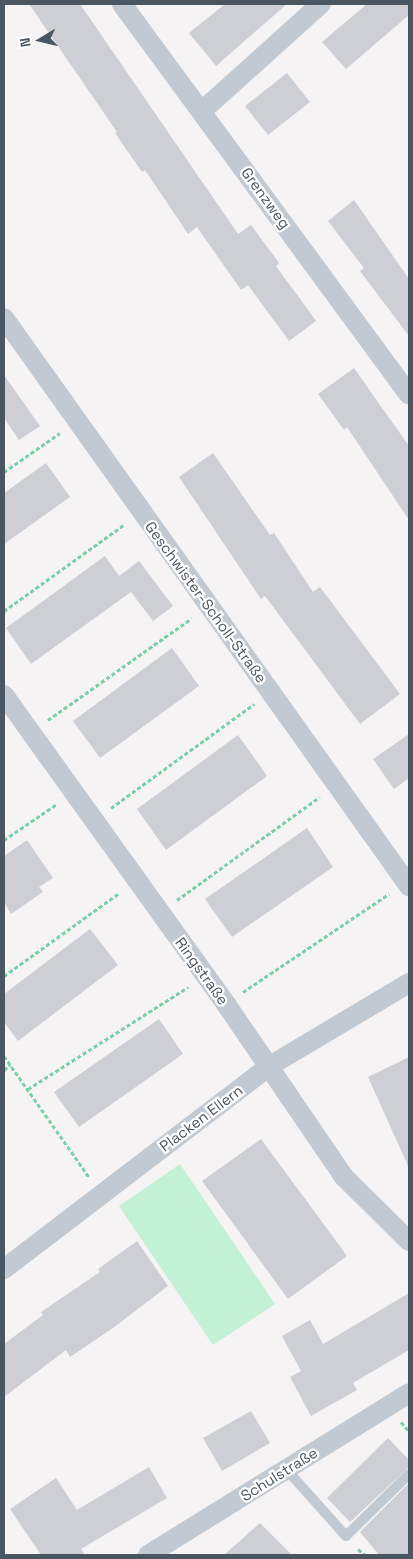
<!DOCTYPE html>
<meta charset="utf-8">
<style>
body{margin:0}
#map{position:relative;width:413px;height:1559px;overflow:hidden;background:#f5f3f3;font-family:"Space Grotesk",sans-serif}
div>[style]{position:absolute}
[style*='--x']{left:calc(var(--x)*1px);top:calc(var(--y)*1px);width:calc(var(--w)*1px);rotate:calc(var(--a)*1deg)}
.green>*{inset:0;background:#c3f1d5}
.building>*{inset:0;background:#cdcfd5}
.path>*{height:3px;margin-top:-1.5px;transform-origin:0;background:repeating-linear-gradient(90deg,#7ad0a6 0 4px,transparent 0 6.5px)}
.lane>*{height:10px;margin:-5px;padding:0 5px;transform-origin:5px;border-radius:5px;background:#c1cad2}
.street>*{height:20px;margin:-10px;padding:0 10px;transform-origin:10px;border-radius:10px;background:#c1cad2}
span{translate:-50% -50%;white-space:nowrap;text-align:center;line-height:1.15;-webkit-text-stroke:4.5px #fff;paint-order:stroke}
.street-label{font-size:15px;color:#4a5661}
.frame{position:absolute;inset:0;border:5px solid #4a5661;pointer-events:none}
.north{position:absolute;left:15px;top:15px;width:50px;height:50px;-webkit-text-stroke:4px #fff;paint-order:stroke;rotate:261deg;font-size:14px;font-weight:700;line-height:20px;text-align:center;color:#4a5661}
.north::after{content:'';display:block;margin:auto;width:18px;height:22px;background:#4a5661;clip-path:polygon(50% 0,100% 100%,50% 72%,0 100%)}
</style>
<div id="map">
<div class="green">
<i style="clip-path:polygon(180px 1164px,275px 1304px,213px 1345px,119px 1206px)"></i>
</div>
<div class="building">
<i style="clip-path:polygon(29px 4px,80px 4px,238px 234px,251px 225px,279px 263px,276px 266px,316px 321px,289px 341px,248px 285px,241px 290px,197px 227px,188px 234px,145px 170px,142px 172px,115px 133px,117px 132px)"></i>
<i style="clip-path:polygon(225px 4px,287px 4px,216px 66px,189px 33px)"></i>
<i style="clip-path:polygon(367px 4px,409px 4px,409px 15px,346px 69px,322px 42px)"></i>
<i style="clip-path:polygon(287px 73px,310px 102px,268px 135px,245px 106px)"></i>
<i style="clip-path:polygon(354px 200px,409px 279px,409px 336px,360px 271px,364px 268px,328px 221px)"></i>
<i style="clip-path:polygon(354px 368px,409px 446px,409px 520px,347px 427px,344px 430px,318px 394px)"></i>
<i style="clip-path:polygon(4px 375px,40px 426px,19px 440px,4px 418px)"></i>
<i style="clip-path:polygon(213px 453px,270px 535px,274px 533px,313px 592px,320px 587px,400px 694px,360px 724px,265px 596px,261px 599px,179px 477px)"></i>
<i style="clip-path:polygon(46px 463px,70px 497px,4px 544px,4px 493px)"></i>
<i style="clip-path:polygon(105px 556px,119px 576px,139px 561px,173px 606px,153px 621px,131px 592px,31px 664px,6px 628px)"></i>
<i style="clip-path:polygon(172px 648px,199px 686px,100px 758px,73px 721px)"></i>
<i style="clip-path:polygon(409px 734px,409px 778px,394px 789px,373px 759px)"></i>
<i style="clip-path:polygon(238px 735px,267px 776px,166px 850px,137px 809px)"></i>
<i style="clip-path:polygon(307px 828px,333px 867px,232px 937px,205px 899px)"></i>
<i style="clip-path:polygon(27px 840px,53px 878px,39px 887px,43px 892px,11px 914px,4px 902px,4px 856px)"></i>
<i style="clip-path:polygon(90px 929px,118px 965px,18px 1041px,4px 1022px,4px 994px)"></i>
<i style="clip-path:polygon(159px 1019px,183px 1054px,79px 1127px,54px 1092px)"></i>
<i style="clip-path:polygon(409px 1057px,409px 1168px,368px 1077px)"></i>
<i style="clip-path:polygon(261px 1139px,347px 1256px,288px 1299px,202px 1181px)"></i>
<i style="clip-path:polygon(137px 1241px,168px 1286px,113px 1328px,70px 1357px,66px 1350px,4px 1397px,4px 1344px,43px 1315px,41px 1312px,100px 1272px,98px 1269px)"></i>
<i style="clip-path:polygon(409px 1293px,409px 1350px,353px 1383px,357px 1390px,311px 1416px,290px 1377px,301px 1371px,282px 1336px,310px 1320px,323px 1344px)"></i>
<i style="clip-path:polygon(251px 1411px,270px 1443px,222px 1471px,203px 1438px)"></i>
<i style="clip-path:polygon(388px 1438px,409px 1460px,409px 1467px,350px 1522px,327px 1498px)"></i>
<i style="clip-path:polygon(149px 1467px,167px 1498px,81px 1549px,85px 1555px,41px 1555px,10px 1509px,56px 1478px,77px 1510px)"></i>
<i style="clip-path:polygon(409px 1483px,409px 1555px,379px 1555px,360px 1532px)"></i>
<i style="clip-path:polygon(260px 1523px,292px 1555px,224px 1555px)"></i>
</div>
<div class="path">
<i style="--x:4;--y:472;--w:68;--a:-34.9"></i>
<i style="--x:4;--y:611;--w:149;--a:-35.7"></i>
<i style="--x:48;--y:720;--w:176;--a:-35.3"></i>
<i style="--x:111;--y:808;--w:177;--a:-36"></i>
<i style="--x:4;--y:840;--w:64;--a:-34.2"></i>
<i style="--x:177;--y:900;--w:176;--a:-35.8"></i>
<i style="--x:4;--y:976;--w:142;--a:-35.8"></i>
<i style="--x:243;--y:992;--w:176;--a:-33.9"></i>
<i style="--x:4;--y:1056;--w:148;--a:54.9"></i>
<i style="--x:4;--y:1070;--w:8;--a:-40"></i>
<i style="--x:28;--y:1089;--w:190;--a:-32.5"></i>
<i style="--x:401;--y:1422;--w:12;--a:48"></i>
<i style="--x:358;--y:1549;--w:9;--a:41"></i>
</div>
<div class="lane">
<i style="--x:286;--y:1469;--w:90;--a:48.2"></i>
<i style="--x:346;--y:1536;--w:88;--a:-44.5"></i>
</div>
<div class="street">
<i style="--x:122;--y:4;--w:484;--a:53.7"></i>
<i style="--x:202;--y:111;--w:160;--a:-42"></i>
<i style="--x:4;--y:318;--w:698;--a:54.51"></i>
<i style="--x:4;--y:695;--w:380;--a:54.3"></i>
<i style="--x:226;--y:1004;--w:209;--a:55.7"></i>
<i style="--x:344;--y:1177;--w:91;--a:44.6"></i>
<i style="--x:4;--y:1269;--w:332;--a:-37.4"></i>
<i style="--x:268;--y:1067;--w:164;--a:-30.8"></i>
<i style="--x:148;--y:1555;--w:307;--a:-31.8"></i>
</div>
<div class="street-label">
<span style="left:266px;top:198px;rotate:54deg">Grenzweg</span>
<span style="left:206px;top:602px;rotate:54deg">Geschwister-Scholl-Straße</span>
<span style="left:202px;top:971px;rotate:54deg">Ringstraße</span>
<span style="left:201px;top:1118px;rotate:-37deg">Placken Ellern</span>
<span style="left:279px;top:1474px;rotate:-32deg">Schulstraße</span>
</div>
<div class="frame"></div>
<div class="north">N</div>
</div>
